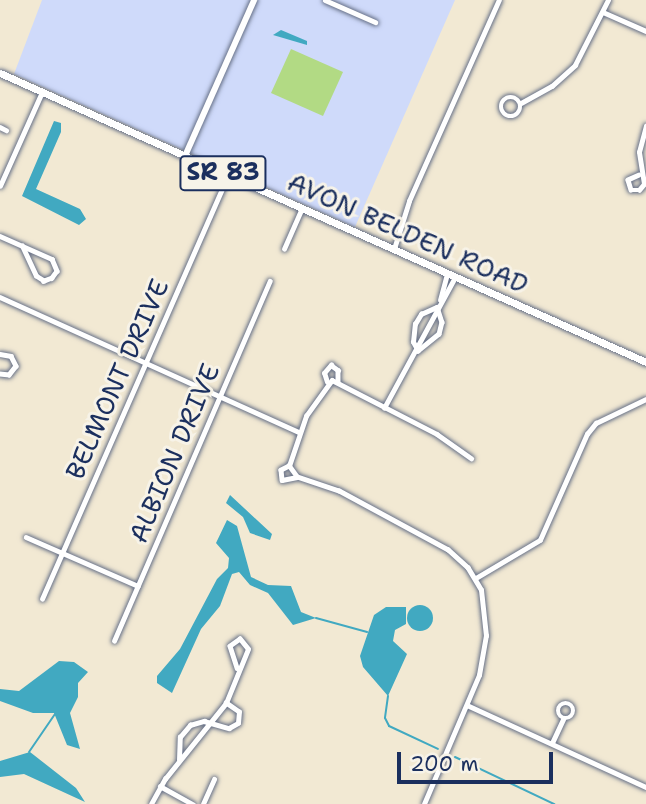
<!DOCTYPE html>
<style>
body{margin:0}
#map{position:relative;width:646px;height:804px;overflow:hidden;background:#f2e9d3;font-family:"Shantell Sans",sans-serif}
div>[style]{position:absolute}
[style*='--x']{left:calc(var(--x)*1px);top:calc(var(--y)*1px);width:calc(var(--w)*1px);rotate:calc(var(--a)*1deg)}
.built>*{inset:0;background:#cfdafa}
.green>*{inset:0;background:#b2da84}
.water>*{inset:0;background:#41a9c1}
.round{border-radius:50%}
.stream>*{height:2px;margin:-1px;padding:0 1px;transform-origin:1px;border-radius:1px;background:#41a9c1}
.roads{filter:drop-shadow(0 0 2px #667087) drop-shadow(0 0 2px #667087)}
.street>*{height:4.5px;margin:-2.25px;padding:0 2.25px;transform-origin:2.25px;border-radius:2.25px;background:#fff}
.street>.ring{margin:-2.25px;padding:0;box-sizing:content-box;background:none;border:4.5px solid #fff;border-radius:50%}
.secondary>*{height:6px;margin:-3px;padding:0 3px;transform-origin:3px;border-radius:3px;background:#fff}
.primary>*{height:7px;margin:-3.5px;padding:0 3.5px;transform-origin:3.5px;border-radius:3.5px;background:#fff}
span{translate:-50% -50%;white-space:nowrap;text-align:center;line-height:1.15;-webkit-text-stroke:6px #f7f3e8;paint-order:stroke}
.shield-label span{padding:2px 5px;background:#f7f3e8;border:2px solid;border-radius:5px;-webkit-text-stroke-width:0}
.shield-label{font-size:24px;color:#1b2f5e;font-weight:700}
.street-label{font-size:26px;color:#1b2f5e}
.scale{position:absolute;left:397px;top:752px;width:156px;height:32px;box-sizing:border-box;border:4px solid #1b2f5e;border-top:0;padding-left:9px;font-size:21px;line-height:24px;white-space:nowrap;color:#1b2f5e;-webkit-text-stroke:5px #f7f3e8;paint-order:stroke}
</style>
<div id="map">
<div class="built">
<i style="clip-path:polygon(42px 0,455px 0,355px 227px,14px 74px)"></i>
</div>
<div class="green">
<i style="clip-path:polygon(291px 49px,343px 72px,323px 116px,271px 93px)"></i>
</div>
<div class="water">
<i style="clip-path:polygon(281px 30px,307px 41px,307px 45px,273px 35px)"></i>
<i style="clip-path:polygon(54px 121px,61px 123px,61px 132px,36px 189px,80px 209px,86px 219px,79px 225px,22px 196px)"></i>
<i style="clip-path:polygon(230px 495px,272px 534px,270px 540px,250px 533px,243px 517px,226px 503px)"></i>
<i style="clip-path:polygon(227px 520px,237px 526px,251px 577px,268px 585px,291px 586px,301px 612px,316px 618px,293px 625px,268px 593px,250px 585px,239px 572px,232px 574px,220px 606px,201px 629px,172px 693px,157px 683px,157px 676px,180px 649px,217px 579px,228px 568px,229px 558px,216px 543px)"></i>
<i class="round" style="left:407px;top:605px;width:26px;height:26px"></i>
<i style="clip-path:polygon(386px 607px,406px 607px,406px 624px,395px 630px,393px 641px,407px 654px,388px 696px,363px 667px,360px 656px,374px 615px)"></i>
<i style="clip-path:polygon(59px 661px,74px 662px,88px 672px,78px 683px,78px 697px,70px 713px,80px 749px,67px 745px,54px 713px,33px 713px,0 701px,0 689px,19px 691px)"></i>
<i style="clip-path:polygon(30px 752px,76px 788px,85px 802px,24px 774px,0 777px,0 761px)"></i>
</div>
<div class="stream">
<i style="--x:316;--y:618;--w:53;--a:15.4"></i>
<i style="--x:388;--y:696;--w:22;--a:98"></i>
<i style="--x:385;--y:718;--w:9;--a:63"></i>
<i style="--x:389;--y:726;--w:54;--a:25.1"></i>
<i style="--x:29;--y:752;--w:46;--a:-55.6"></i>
<i style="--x:455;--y:757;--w:110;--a:25.4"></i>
</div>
<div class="roads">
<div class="street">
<i style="--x:325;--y:0;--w:55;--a:23.7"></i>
<i style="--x:603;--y:12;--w:47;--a:23.8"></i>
<i class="ring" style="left:501px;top:97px;width:15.5px;height:15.5px"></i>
<i style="--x:521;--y:103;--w:35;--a:-29"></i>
<i style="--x:552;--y:86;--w:31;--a:-42"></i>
<i style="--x:575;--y:65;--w:73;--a:-63.1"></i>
<i style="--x:0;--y:127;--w:7;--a:27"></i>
<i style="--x:639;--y:175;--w:12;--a:156"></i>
<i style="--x:628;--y:180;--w:10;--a:73"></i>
<i style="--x:631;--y:190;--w:8;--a:0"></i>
<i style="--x:639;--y:190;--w:8;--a:-50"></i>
<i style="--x:644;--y:184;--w:32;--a:-99"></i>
<i style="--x:639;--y:152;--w:27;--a:-75"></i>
<i style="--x:0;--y:186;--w:103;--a:-65.9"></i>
<i style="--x:0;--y:236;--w:57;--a:23.9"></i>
<i style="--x:52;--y:259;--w:13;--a:67"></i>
<i style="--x:57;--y:271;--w:9;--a:126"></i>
<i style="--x:52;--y:278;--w:9;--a:159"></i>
<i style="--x:44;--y:281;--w:9;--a:-148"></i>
<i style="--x:36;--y:276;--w:33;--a:-115"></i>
<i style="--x:284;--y:249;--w:45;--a:-66.3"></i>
<i style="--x:394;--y:249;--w:50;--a:-72.6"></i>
<i style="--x:409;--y:201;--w:220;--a:-65.9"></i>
<i style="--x:0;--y:297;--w:328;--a:24.3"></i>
<i style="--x:440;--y:300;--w:28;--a:-75"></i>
<i style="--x:437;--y:307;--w:16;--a:72"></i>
<i style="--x:442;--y:322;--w:12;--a:104"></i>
<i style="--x:439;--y:334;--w:27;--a:141"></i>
<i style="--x:418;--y:351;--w:10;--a:-119"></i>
<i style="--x:413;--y:342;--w:18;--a:-84"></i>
<i style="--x:415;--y:324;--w:12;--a:-59"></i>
<i style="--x:421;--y:314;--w:17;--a:-24"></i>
<i style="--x:0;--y:354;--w:11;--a:10"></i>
<i style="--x:11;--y:356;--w:11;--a:63"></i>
<i style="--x:16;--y:366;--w:11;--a:128"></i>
<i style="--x:9;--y:375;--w:9;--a:-174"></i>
<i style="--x:327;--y:382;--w:9;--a:-108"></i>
<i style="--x:324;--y:373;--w:11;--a:-49"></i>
<i style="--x:331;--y:365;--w:9;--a:36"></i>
<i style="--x:338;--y:370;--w:11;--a:90"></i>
<i style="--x:384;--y:408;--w:149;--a:-61.5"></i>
<i style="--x:289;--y:466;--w:9;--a:153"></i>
<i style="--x:281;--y:470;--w:10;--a:84"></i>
<i style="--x:282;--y:480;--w:15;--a:-11"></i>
<i style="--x:26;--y:537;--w:122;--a:23.6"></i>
<i style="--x:476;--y:578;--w:74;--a:-30.7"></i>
<i style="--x:540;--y:540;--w:116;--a:-66.1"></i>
<i style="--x:587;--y:434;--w:14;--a:-51"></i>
<i style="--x:596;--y:423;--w:55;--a:-25.6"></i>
<i style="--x:42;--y:599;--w:463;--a:-66.3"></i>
<i style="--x:114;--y:641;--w:392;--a:-66.6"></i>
<i class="ring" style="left:558px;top:703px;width:11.5px;height:11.5px"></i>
<i style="--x:467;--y:705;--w:197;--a:24.6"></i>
<i style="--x:552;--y:743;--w:26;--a:-65"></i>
<i style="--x:179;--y:760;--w:23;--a:-88"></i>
<i style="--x:180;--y:737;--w:16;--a:-50"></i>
<i style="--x:190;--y:725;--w:15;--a:-16"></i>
<i style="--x:204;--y:721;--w:26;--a:16"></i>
<i style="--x:229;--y:728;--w:10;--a:-29"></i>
<i style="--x:238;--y:723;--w:11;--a:-85"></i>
<i style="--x:239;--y:712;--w:16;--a:-145"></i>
<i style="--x:160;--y:786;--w:38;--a:29"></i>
<i style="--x:151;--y:804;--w:29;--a:-61"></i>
<i style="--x:165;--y:779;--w:97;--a:-51.2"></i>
<i style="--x:226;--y:703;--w:58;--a:-67.8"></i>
<i style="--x:248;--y:649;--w:13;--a:-129"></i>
<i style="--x:240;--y:639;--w:12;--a:145"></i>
<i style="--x:230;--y:646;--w:23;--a:72"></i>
<i style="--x:203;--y:804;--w:27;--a:-66"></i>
<i style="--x:424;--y:804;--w:140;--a:-66.9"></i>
<i style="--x:479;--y:675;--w:40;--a:-80"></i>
<i style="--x:486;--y:636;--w:46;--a:-96.2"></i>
<i style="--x:481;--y:590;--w:26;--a:-121"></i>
<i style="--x:468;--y:568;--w:27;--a:-138"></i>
<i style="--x:448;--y:550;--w:124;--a:-151.6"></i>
<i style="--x:339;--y:491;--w:44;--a:-161.6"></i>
<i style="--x:297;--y:477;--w:14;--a:-126"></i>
<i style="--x:289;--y:466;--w:53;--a:-71.2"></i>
<i style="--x:306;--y:416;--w:44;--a:-54.2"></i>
<i style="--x:332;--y:380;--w:118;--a:27.2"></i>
<i style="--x:437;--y:434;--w:42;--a:35.2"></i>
</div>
<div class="secondary">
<i style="--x:185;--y:156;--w:171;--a:-66.1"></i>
</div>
<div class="primary">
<i style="--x:0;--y:73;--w:708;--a:24.1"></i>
</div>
</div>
<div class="shield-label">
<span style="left:223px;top:173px">SR 83</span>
</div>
<div class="street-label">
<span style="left:408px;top:233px;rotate:24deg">AVON BELDEN ROAD</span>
<span style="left:117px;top:379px;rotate:-66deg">BELMONT DRIVE</span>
<span style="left:174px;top:453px;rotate:-67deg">ALBION DRIVE</span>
</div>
<div class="scale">200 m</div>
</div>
